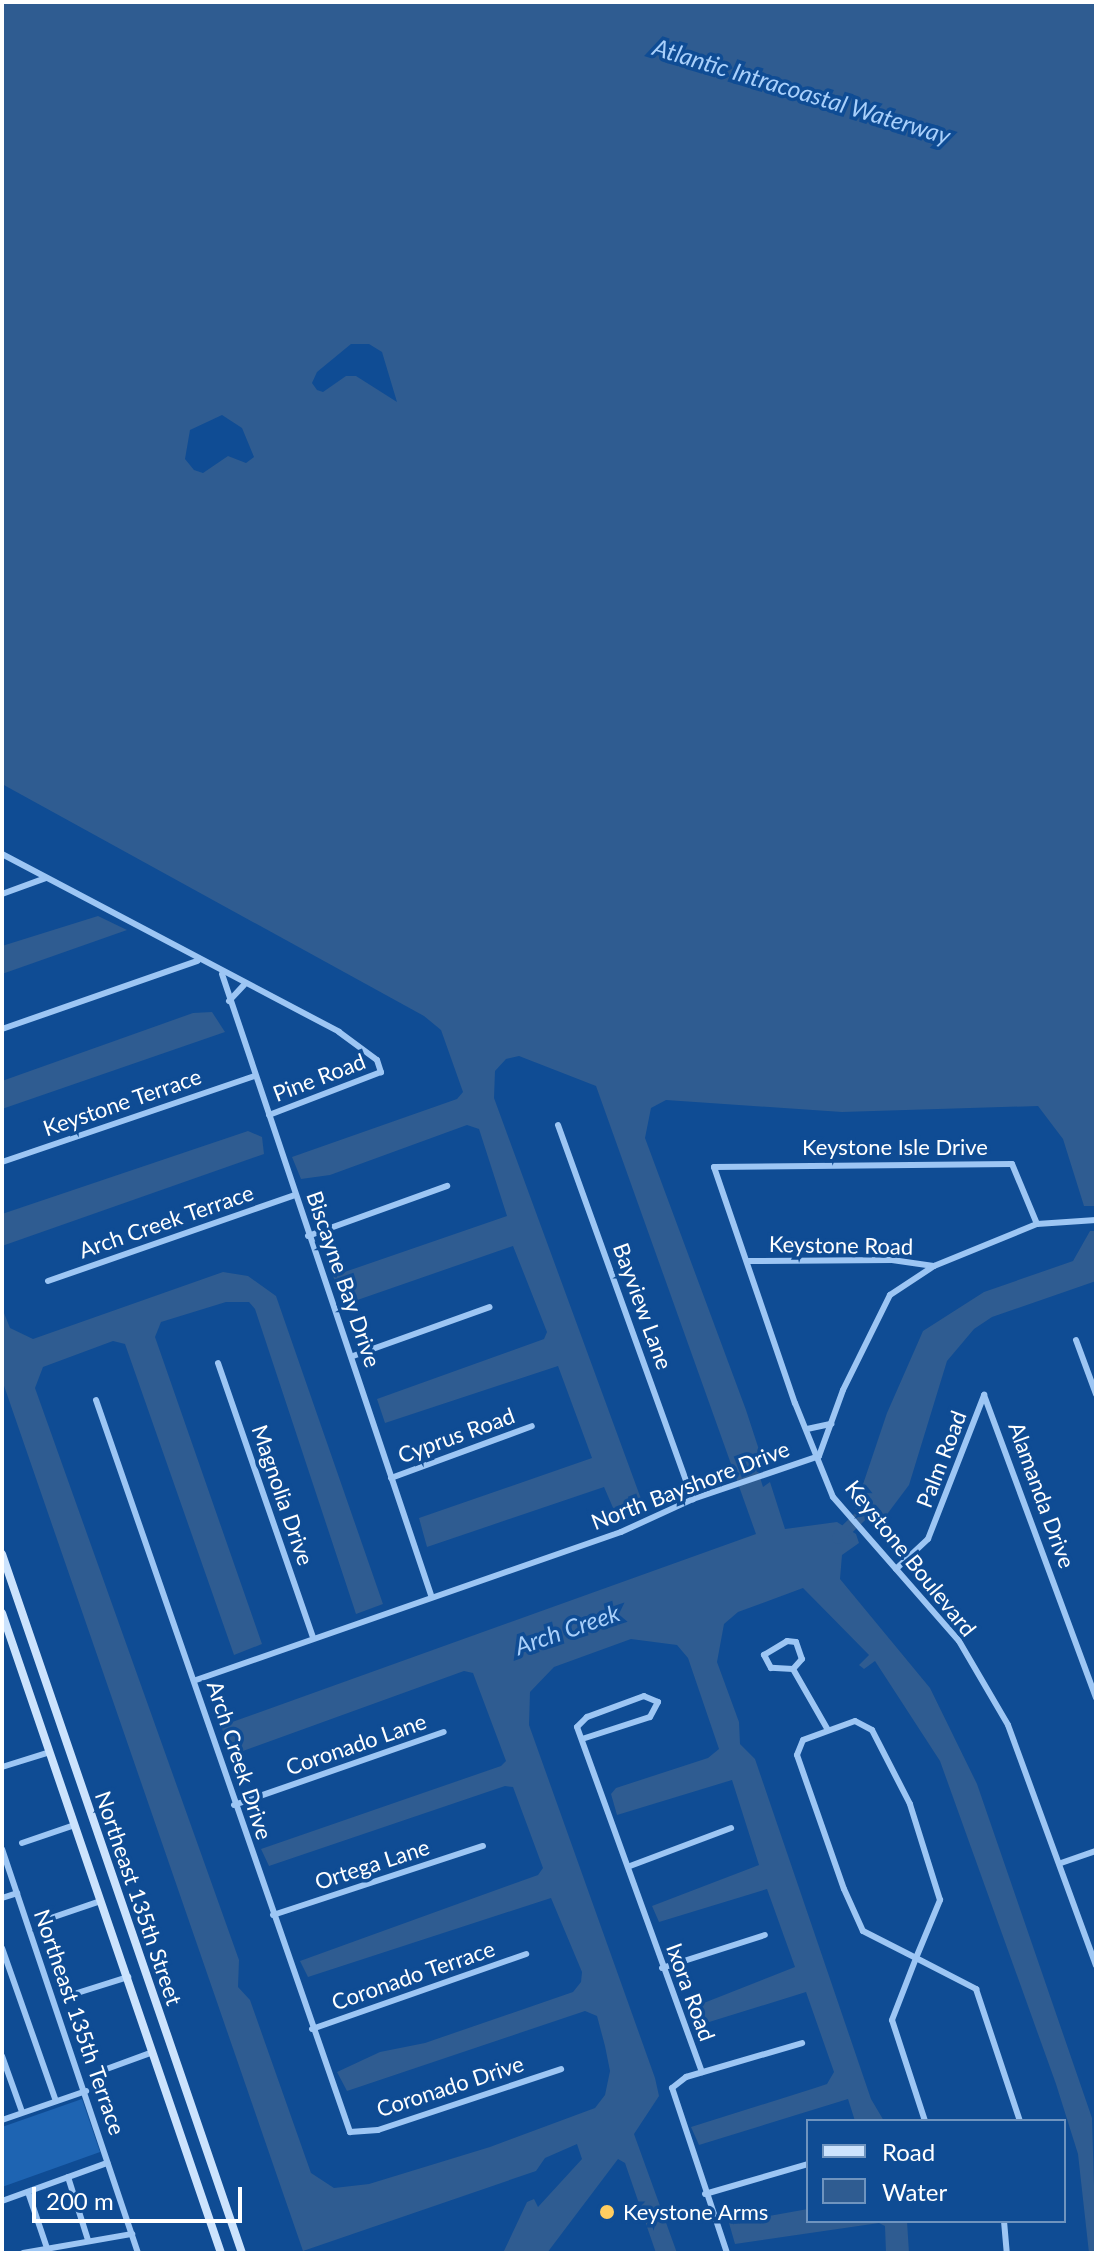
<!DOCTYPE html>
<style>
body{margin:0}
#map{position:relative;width:1098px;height:2255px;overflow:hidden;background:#0f4c94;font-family:Lato,sans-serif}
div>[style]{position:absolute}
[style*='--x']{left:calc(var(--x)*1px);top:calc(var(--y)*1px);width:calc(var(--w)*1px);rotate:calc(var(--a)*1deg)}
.green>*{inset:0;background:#1e64b2}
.water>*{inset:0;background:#2f5c91}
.river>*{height:12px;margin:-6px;padding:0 6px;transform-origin:6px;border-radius:6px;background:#2f5c91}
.street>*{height:6px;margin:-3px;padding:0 3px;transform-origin:3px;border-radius:3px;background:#9dc6f4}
.secondary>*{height:8px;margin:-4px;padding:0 4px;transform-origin:4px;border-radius:4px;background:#cce3fd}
.dots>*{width:22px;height:22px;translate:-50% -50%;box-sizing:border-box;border:4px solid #0f4c94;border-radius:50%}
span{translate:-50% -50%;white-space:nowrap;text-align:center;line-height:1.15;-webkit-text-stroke:7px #0f4c94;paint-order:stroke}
.street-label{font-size:22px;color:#fff}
.poi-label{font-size:22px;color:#fff}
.left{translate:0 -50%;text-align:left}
.water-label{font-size:24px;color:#a9d0fb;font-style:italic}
.frame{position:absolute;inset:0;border:4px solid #fff;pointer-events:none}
.legend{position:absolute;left:806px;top:2119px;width:260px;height:104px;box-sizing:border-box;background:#0f4c94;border:2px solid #6f94bf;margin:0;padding:10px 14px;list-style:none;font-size:24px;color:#fff}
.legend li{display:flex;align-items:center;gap:16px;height:40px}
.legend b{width:40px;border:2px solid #6f94bf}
.scale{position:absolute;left:32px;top:2187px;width:210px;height:36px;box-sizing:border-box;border:4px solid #fff;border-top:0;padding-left:10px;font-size:24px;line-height:28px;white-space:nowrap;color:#fff;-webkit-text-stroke:6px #0f4c94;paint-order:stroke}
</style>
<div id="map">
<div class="green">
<i style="clip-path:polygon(82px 2099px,100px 2152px,2px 2187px,2px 2127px)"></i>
</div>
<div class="water">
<i style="clip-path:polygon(evenodd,2px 2px,1096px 2px,1096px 1206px,1084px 1206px,1063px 1139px,1038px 1106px,842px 1112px,666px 1100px,651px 1108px,645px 1138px,746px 1410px,762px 1459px,757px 1468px,763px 1487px,770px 1482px,785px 1529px,837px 1522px,856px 1534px,859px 1543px,842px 1555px,840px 1579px,930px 1688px,977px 1784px,1092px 2118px,1096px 2253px,1089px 2253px,1078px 2154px,1056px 2084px,940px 1761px,875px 1661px,864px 1669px,859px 1665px,869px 1655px,803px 1588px,738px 1612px,724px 1624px,717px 1662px,739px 1722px,740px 1744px,755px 1759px,871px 2099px,884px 2121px,855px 2121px,848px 2099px,699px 2145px,691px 2127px,815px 2088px,827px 2084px,834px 2072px,806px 1992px,693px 2027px,686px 2010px,795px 1967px,767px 1889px,659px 1922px,652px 1906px,759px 1865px,732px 1780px,617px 1815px,611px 1794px,616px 1788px,708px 1758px,719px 1749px,688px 1658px,677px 1645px,631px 1639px,554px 1667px,530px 1692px,529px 1725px,655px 2078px,659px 2096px,634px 2134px,677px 2253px,656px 2253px,625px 2163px,618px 2159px,547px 2253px,503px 2253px,527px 2202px,534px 2199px,538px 2207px,582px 2159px,577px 2144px,545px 2158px,536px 2171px,303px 2251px,2px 1380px,2px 1308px,10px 1328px,33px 1339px,223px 1272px,248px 1276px,276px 1296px,383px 1604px,356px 1614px,255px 1309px,249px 1302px,226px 1302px,161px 1322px,155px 1337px,262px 1644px,234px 1655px,125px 1344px,113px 1341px,43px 1367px,35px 1388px,239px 1960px,238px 1987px,250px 2000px,311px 2173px,334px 2188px,369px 2184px,490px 2147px,595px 2108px,605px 2095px,610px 2071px,605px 2046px,597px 2016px,585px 2011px,347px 2091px,337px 2072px,380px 2052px,425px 2043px,573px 1992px,581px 1982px,582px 1972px,551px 1898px,308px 1977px,300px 1961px,538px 1875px,543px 1868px,513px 1787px,505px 1786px,269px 1866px,261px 1849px,501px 1766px,506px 1761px,473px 1673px,464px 1671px,232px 1755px,221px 1726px,756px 1534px,596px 1086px,519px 1056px,506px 1059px,495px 1071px,494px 1098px,644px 1507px,617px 1517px,604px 1487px,427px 1547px,419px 1518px,592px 1458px,558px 1366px,385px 1423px,377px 1399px,544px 1339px,547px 1332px,513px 1246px,343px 1305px,333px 1276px,507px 1216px,479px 1129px,467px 1125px,330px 1175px,301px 1179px,292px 1157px,457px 1099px,463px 1092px,441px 1030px,424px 1016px,2px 784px,2px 2px,351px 344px,369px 344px,382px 352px,397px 402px,356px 376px,346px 376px,323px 392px,317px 390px,312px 383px,317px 372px,351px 344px,2px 2px,222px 415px,242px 428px,254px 457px,246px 463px,228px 456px,203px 473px,194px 470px,185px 459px,190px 430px,222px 415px)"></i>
<i style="clip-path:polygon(98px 916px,127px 930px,2px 974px,2px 946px)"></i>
<i style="clip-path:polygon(212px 1012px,225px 1032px,2px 1109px,2px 1081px,193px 1013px)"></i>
<i style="clip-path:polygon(248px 1131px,262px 1137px,264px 1154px,2px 1246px,2px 1214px)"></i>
<i style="clip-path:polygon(1090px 1231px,1096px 1231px,1096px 1281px,992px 1317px,974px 1329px,947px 1361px,909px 1485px,876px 1529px,855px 1508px,887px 1413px,923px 1331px,984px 1292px,1073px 1261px)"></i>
<i style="clip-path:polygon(808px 2209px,808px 2221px,907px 2221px,909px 2253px,886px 2253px,885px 2226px,879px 2223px,735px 2244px,729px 2223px)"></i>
</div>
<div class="river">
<i style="--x:838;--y:1538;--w:49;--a:-44.2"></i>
</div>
<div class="street">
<i style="--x:2;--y:854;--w:381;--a:27.8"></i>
<i style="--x:339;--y:1032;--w:47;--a:36.4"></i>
<i style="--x:377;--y:1060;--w:13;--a:72"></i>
<i style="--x:381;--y:1072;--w:120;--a:159"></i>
<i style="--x:2;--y:894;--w:47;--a:-20"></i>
<i style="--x:222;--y:974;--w:655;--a:71.4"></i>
<i style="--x:229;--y:1001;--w:22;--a:-47"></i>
<i style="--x:2;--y:1029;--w:207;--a:-19.2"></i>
<i style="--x:558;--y:1125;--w:398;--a:70.2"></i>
<i style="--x:2;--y:1162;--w:266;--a:-18.8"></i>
<i style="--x:1037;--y:1224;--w:65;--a:-112.6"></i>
<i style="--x:1012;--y:1164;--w:298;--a:179.4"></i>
<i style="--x:714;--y:1167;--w:250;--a:71.1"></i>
<i style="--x:795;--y:1403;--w:101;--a:68"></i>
<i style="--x:833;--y:1497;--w:191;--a:48.8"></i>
<i style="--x:959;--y:1641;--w:97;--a:59.7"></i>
<i style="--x:1008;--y:1725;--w:256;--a:69.9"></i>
<i style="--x:308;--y:1236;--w:148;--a:-19.8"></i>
<i style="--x:748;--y:1261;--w:144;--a:-0.4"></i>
<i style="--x:892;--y:1260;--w:42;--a:8.1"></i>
<i style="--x:48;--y:1281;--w:262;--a:-19.2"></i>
<i style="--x:1076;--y:1340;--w:58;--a:69.7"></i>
<i style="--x:353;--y:1356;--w:145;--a:-19.7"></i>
<i style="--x:218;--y:1363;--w:291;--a:70.9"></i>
<i style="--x:984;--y:1395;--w:323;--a:69.7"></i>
<i style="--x:96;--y:1400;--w:775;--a:70.86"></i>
<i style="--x:350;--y:2132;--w:28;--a:-4"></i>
<i style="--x:378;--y:2130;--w:193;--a:-18.4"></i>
<i style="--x:807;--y:1429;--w:25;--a:-12"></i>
<i style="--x:391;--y:1478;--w:150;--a:-20.2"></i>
<i style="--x:896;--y:1569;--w:44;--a:-43.2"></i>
<i style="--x:928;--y:1539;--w:155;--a:-68.7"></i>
<i style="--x:793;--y:1669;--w:22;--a:-177"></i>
<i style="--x:771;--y:1668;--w:15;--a:-118"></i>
<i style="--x:764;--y:1655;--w:27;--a:-31"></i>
<i style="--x:787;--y:1641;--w:9;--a:6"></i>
<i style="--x:796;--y:1642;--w:18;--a:71"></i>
<i style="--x:802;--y:1659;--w:13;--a:132"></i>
<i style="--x:793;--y:1669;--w:70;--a:60.2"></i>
<i style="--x:196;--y:1680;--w:450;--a:-19.2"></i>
<i style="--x:621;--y:1532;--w:79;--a:-24.6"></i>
<i style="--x:693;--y:1499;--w:133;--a:-18.8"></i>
<i style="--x:819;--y:1456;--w:70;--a:-70"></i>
<i style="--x:843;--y:1390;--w:106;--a:-63.7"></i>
<i style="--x:890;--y:1295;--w:53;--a:-33.4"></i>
<i style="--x:934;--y:1266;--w:111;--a:-22.2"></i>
<i style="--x:1037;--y:1224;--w:59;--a:-3.9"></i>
<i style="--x:582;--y:1739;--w:71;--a:-17.9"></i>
<i style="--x:650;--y:1717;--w:17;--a:-62"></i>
<i style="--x:658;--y:1702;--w:15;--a:-157"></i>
<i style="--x:644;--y:1696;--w:61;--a:159.8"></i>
<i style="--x:587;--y:1717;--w:14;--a:135"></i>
<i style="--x:577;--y:1727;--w:367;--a:70.1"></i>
<i style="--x:2;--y:1767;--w:50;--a:-17.4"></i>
<i style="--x:234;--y:1805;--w:222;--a:-19.2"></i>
<i style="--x:22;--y:1843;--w:56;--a:-18.8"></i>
<i style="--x:2;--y:1849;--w:426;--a:71.4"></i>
<i style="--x:1061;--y:1863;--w:37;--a:-19"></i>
<i style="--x:630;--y:1866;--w:108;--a:-20.6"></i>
<i style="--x:2;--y:1898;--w:16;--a:-18"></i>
<i style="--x:273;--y:1915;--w:221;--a:-18.2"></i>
<i style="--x:48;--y:1919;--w:56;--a:-18.8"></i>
<i style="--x:2;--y:1948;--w:162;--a:70.6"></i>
<i style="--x:662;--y:1968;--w:108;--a:-17.8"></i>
<i style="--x:74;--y:1994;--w:57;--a:-17.5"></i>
<i style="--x:312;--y:2029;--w:227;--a:-19.3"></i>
<i style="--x:2;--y:2056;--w:59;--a:70.3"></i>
<i style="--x:101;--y:2071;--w:55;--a:-20.1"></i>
<i style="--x:2;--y:2120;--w:89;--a:-19"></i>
<i style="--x:925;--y:2121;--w:106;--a:-108.1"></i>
<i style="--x:892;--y:2020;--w:66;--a:-68.8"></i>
<i style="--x:916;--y:1958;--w:63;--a:-67.5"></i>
<i style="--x:940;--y:1900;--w:101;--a:-107.4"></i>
<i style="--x:910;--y:1804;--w:83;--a:-117.2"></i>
<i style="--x:872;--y:1730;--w:19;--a:-152"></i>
<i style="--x:855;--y:1721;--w:55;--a:159.9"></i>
<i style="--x:803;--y:1740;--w:16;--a:112"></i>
<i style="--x:797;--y:1755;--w:142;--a:70.7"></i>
<i style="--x:844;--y:1889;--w:46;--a:65.7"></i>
<i style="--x:863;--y:1931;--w:59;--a:27"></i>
<i style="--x:916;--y:1958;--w:68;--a:27.3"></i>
<i style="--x:976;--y:1989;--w:139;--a:71.6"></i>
<i style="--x:68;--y:2177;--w:66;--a:72.4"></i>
<i style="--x:28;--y:2192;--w:59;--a:71.3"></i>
<i style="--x:705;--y:2194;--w:107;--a:-16.2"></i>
<i style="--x:2;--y:2201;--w:112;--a:-19.9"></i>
<i style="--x:1004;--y:2221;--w:32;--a:85"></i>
<i style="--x:23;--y:2253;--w:111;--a:-9.9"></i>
<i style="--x:727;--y:2253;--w:174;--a:-108.4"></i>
<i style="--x:672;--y:2088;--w:18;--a:-38"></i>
<i style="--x:686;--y:2077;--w:121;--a:-16.3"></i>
</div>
<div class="secondary">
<i style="--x:2;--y:1554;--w:739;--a:71.05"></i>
<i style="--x:2;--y:1613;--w:676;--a:71.11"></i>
</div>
<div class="dots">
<i style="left:607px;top:2212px;background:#ffcd60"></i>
</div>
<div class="street-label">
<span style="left:319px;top:1077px;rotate:-21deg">Pine Road</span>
<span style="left:122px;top:1102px;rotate:-19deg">Keystone Terrace</span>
<span style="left:895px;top:1147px">Keystone Isle Drive</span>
<span style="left:166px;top:1221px;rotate:-19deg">Arch Creek Terrace</span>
<span style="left:841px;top:1245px;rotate:1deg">Keystone Road</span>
<span style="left:344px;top:1279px;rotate:71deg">Biscayne Bay Drive</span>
<span style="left:643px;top:1306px;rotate:70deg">Bayview Lane</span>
<span style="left:456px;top:1435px;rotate:-20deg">Cyprus Road</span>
<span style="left:941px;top:1459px;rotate:-69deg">Palm Road</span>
<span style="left:690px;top:1485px;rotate:-21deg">North Bayshore Drive</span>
<span style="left:283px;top:1495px;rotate:71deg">Magnolia Drive</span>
<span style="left:1042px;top:1495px;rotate:70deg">Alamanda Drive</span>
<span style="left:911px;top:1558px;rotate:51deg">Keystone Boulevard</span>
<span style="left:356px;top:1744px;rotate:-19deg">Coronado Lane</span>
<span style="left:240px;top:1760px;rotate:72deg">Arch Creek Drive</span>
<span style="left:372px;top:1864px;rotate:-18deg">Ortega Lane</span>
<span style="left:139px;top:1898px;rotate:71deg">Northeast 135th Street</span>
<span style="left:413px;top:1975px;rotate:-19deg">Coronado Terrace</span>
<span style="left:691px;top:1992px;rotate:70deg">Ixora Road</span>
<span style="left:80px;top:2022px;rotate:71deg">Northeast 135th Terrace</span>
<span style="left:450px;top:2086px;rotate:-18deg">Coronado Drive</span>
</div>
<div class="poi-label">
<span class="left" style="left:623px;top:2212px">Keystone Arms</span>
</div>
<div class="water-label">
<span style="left:802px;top:91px;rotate:17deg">Atlantic Intracoastal Waterway</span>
<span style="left:567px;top:1629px;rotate:-19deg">Arch Creek</span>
</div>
<div class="frame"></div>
<ul class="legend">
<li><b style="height:10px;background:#cce3fd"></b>Road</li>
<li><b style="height:22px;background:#2f5c91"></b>Water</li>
</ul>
<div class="scale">200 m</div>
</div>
